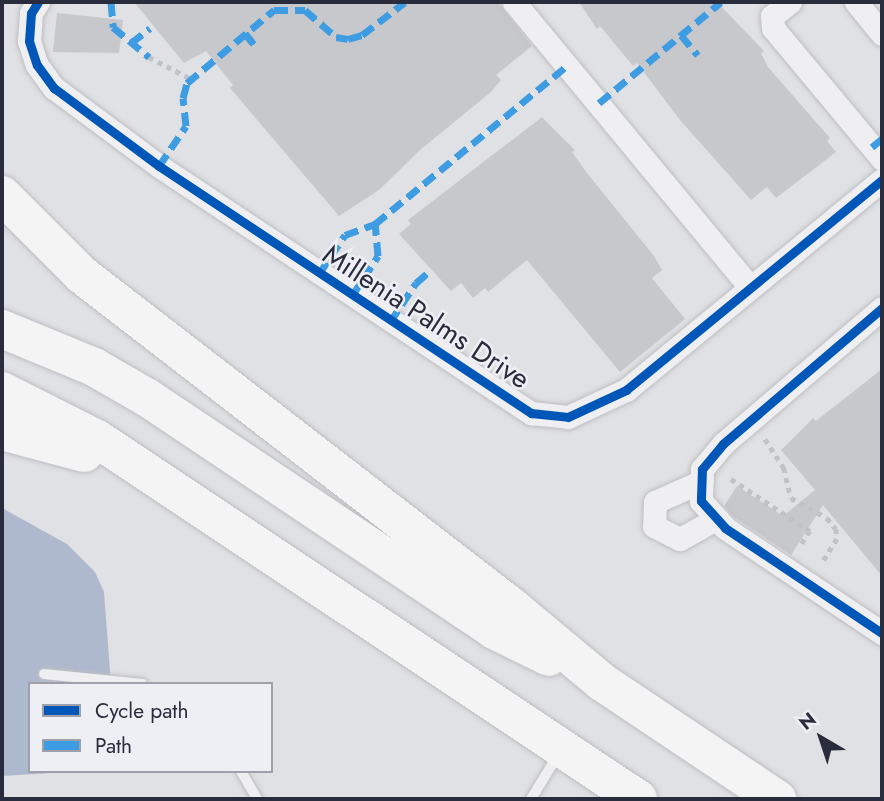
<!DOCTYPE html>
<style>
body{margin:0}
#map{position:relative;width:884px;height:801px;overflow:hidden;background:#e0e1e4;font-family:Jost,sans-serif}
div>[style]{position:absolute}
[style*='--x']{left:calc(var(--x)*1px);top:calc(var(--y)*1px);width:calc(var(--w)*1px);rotate:calc(var(--a)*1deg)}
.water>*{inset:0;background:#afb9ce}
.building>*{inset:0;background:#c7c8cc}
.path>*{height:4.5px;margin-top:-2.25px;transform-origin:0;background:repeating-linear-gradient(90deg,#c1c2c7 0 5px,transparent 0 10px)}
.roads{filter:drop-shadow(0 0 2px #bdbec1) drop-shadow(0 0 2px #bdbec1)}
.lane>*{height:10px;margin:-5px;padding:0 5px;transform-origin:5px;border-radius:5px;background:#efeff1}
.street>*{height:23px;margin:-11.5px;padding:0 11.5px;transform-origin:11.5px;border-radius:11.5px;background:#efeff1}
.highway>*{height:38px;margin:-19px;padding:0 19px;transform-origin:19px;border-radius:19px;background:#f4f4f5}
.quiet>*{height:7px;margin-top:-3.5px;transform-origin:0;background:repeating-linear-gradient(90deg,#3d9ce2 0 14px,transparent 0 21px)}
.cycleway>*{height:9px;margin:-4.5px;padding:0 4.5px;transform-origin:4.5px;border-radius:4.5px;background:#0057b8}
span{translate:-50% -50%;white-space:nowrap;text-align:center;line-height:1.15;-webkit-text-stroke:5px #edeff4;paint-order:stroke}
.street-label{font-size:28px;color:#282c3c}
.frame{position:absolute;inset:0;border:4px solid #282c3c;pointer-events:none}
.legend{position:absolute;left:28px;top:682px;width:245px;height:91px;box-sizing:border-box;background:#edeff4;border:2px solid #9ea1aa;margin:0;padding:9px 12px;list-style:none;font-size:21px;color:#282c3c}
.legend li{display:flex;align-items:center;gap:14px;height:35px}
.legend b{width:35px;border:2px solid #9ea1aa}
.north{position:absolute;left:786px;top:703px;width:70px;height:70px;-webkit-text-stroke:5px #edeff4;paint-order:stroke;rotate:321deg;font-size:19px;font-weight:700;line-height:28px;text-align:center;color:#282c3c}
.north::after{content:'';display:block;margin:auto;width:24px;height:32px;background:#282c3c;clip-path:polygon(50% 0,100% 100%,50% 72%,0 100%)}
</style>
<div id="map">
<div class="water">
<i style="clip-path:polygon(2px 508px,67px 544px,95px 572px,104px 592px,111px 684px,30px 684px,30px 771px,85px 771px,2px 776px)"></i>
</div>
<div class="building">
<i style="clip-path:polygon(134px 2px,498px 2px,532px 46px,496px 75px,501px 80px,491px 92px,420px 150px,379px 190px,339px 216px,230px 88px,233px 85px,206px 51px,184px 63px)"></i>
<i style="clip-path:polygon(579px 2px,717px 2px,764px 51px,761px 53px,768px 67px,830px 138px,827px 141px,836px 152px,776px 198px,767px 187px,751px 200px,680px 120px,637px 63px,633px 66px,600px 26px,597px 29px)"></i>
<i style="clip-path:polygon(57px 13px,123px 20px,119px 53px,53px 52px)"></i>
<i style="clip-path:polygon(542px 117px,575px 150px,572px 152px,587px 173px,654px 256px,662px 270px,652px 278px,685px 319px,620px 372px,527px 260px,488px 292px,485px 288px,473px 298px,461px 283px,451px 291px,399px 234px,411px 224px,408px 220px)"></i>
<i style="clip-path:polygon(882px 369px,882px 576px,823px 505px,791px 555px,734px 517px,724px 506px,737px 486px,783px 516px,815px 490px,781px 450px,813px 418px,816px 421px)"></i>
</div>
<div class="path">
<i style="--x:149;--y:57;--w:47;--a:27.6"></i>
<i style="--x:765;--y:439;--w:35;--a:57"></i>
<i style="--x:784;--y:468;--w:31;--a:77"></i>
<i style="--x:791;--y:498;--w:41;--a:29.1"></i>
<i style="--x:827;--y:518;--w:14;--a:51"></i>
<i style="--x:836;--y:529;--w:10;--a:84"></i>
<i style="--x:837;--y:539;--w:28;--a:122"></i>
<i style="--x:731;--y:479;--w:95;--a:33.4"></i>
<i style="--x:810;--y:531;--w:20;--a:123"></i>
</div>
<div class="roads">
<div class="lane">
<i style="--x:44;--y:674;--w:99;--a:5.8"></i>
<i style="--x:241;--y:771;--w:32;--a:60"></i>
<i style="--x:531;--y:799;--w:52;--a:-58.5"></i>
</div>
<div class="street">
<i style="--x:38;--y:2;--w:13;--a:122"></i>
<i style="--x:31;--y:13;--w:28;--a:94"></i>
<i style="--x:29;--y:41;--w:25;--a:72"></i>
<i style="--x:37;--y:65;--w:29;--a:54"></i>
<i style="--x:54;--y:88;--w:131;--a:36.6"></i>
<i style="--x:159;--y:166;--w:447;--a:33.6"></i>
<i style="--x:531;--y:413;--w:37;--a:6"></i>
<i style="--x:568;--y:417;--w:64;--a:-25"></i>
<i style="--x:626;--y:390;--w:331;--a:-39.4"></i>
<i style="--x:514;--y:2;--w:370;--a:50.4"></i>
<i style="--x:790;--y:2;--w:23;--a:142"></i>
<i style="--x:772;--y:16;--w:12;--a:85"></i>
<i style="--x:773;--y:28;--w:170;--a:50.2"></i>
<i style="--x:856;--y:2;--w:41;--a:50.9"></i>
<i style="--x:882;--y:308;--w:209;--a:139.5"></i>
<i style="--x:723;--y:444;--w:33;--a:130"></i>
<i style="--x:702;--y:469;--w:32;--a:92"></i>
<i style="--x:701;--y:501;--w:36;--a:48"></i>
<i style="--x:725;--y:528;--w:189;--a:33.8"></i>
<i style="--x:702;--y:481;--w:51;--a:155.9"></i>
<i style="--x:655;--y:502;--w:24;--a:92"></i>
<i style="--x:654;--y:526;--w:29;--a:27"></i>
<i style="--x:680;--y:539;--w:41;--a:-29.1"></i>
</div>
<div class="highway">
<i style="--x:2;--y:195;--w:113;--a:45"></i>
<i style="--x:82;--y:275;--w:543;--a:37.67"></i>
<i style="--x:512;--y:607;--w:117;--a:39.8"></i>
<i style="--x:602;--y:682;--w:211;--a:33.8"></i>
<i style="--x:2;--y:329;--w:100;--a:22.4"></i>
<i style="--x:94;--y:367;--w:62;--a:29.9"></i>
<i style="--x:148;--y:398;--w:417;--a:33.8"></i>
<i style="--x:494;--y:630;--w:61;--a:26.1"></i>
<i style="--x:2;--y:391;--w:106;--a:26.8"></i>
<i style="--x:97;--y:439;--w:650;--a:33.64"></i>
<i style="--x:2;--y:431;--w:85;--a:15"></i>
</div>
</div>
<div class="quiet">
<i style="--x:111;--y:2;--w:25;--a:85"></i>
<i style="--x:113;--y:27;--w:47;--a:39.8"></i>
<i style="--x:245;--y:33;--w:18;--a:52"></i>
<i style="--x:681;--y:35;--w:26;--a:50"></i>
<i style="--x:131;--y:43;--w:24;--a:-38"></i>
<i style="--x:599;--y:103;--w:158;--a:-39.6"></i>
<i style="--x:872;--y:147;--w:13;--a:-39"></i>
<i style="--x:159;--y:166;--w:48;--a:-56"></i>
<i style="--x:186;--y:126;--w:28;--a:-96"></i>
<i style="--x:183;--y:98;--w:16;--a:-75"></i>
<i style="--x:187;--y:83;--w:114;--a:-40"></i>
<i style="--x:274;--y:10;--w:31;--a:0"></i>
<i style="--x:305;--y:10;--w:41;--a:41.1"></i>
<i style="--x:336;--y:37;--w:12;--a:9"></i>
<i style="--x:348;--y:39;--w:15;--a:-16"></i>
<i style="--x:362;--y:35;--w:54;--a:-37.5"></i>
<i style="--x:319;--y:274;--w:47;--a:-56.3"></i>
<i style="--x:345;--y:235;--w:32;--a:-20"></i>
<i style="--x:375;--y:224;--w:249;--a:-39.5"></i>
<i style="--x:352;--y:296;--w:48;--a:-57"></i>
<i style="--x:378;--y:256;--w:32;--a:-95"></i>
<i style="--x:390;--y:322;--w:47;--a:-56.3"></i>
<i style="--x:416;--y:283;--w:18;--a:-41"></i>
</div>
<div class="cycleway">
<i style="--x:38;--y:2;--w:13;--a:122"></i>
<i style="--x:31;--y:13;--w:28;--a:94"></i>
<i style="--x:29;--y:41;--w:25;--a:72"></i>
<i style="--x:37;--y:65;--w:29;--a:54"></i>
<i style="--x:54;--y:88;--w:131;--a:36.6"></i>
<i style="--x:159;--y:166;--w:447;--a:33.6"></i>
<i style="--x:531;--y:413;--w:37;--a:6"></i>
<i style="--x:568;--y:417;--w:64;--a:-25"></i>
<i style="--x:626;--y:390;--w:331;--a:-39.4"></i>
<i style="--x:882;--y:308;--w:209;--a:139.5"></i>
<i style="--x:723;--y:444;--w:33;--a:130"></i>
<i style="--x:702;--y:469;--w:32;--a:92"></i>
<i style="--x:701;--y:501;--w:36;--a:48"></i>
<i style="--x:725;--y:528;--w:189;--a:33.8"></i>
</div>
<div class="street-label">
<span style="left:426px;top:317px;rotate:33deg">Millenia Palms Drive</span>
</div>
<div class="frame"></div>
<ul class="legend">
<li><b style="height:9px;background:#0057b8"></b>Cycle path</li>
<li><b style="height:9px;background:#3d9ce2"></b>Path</li>
</ul>
<div class="north">N</div>
</div>
